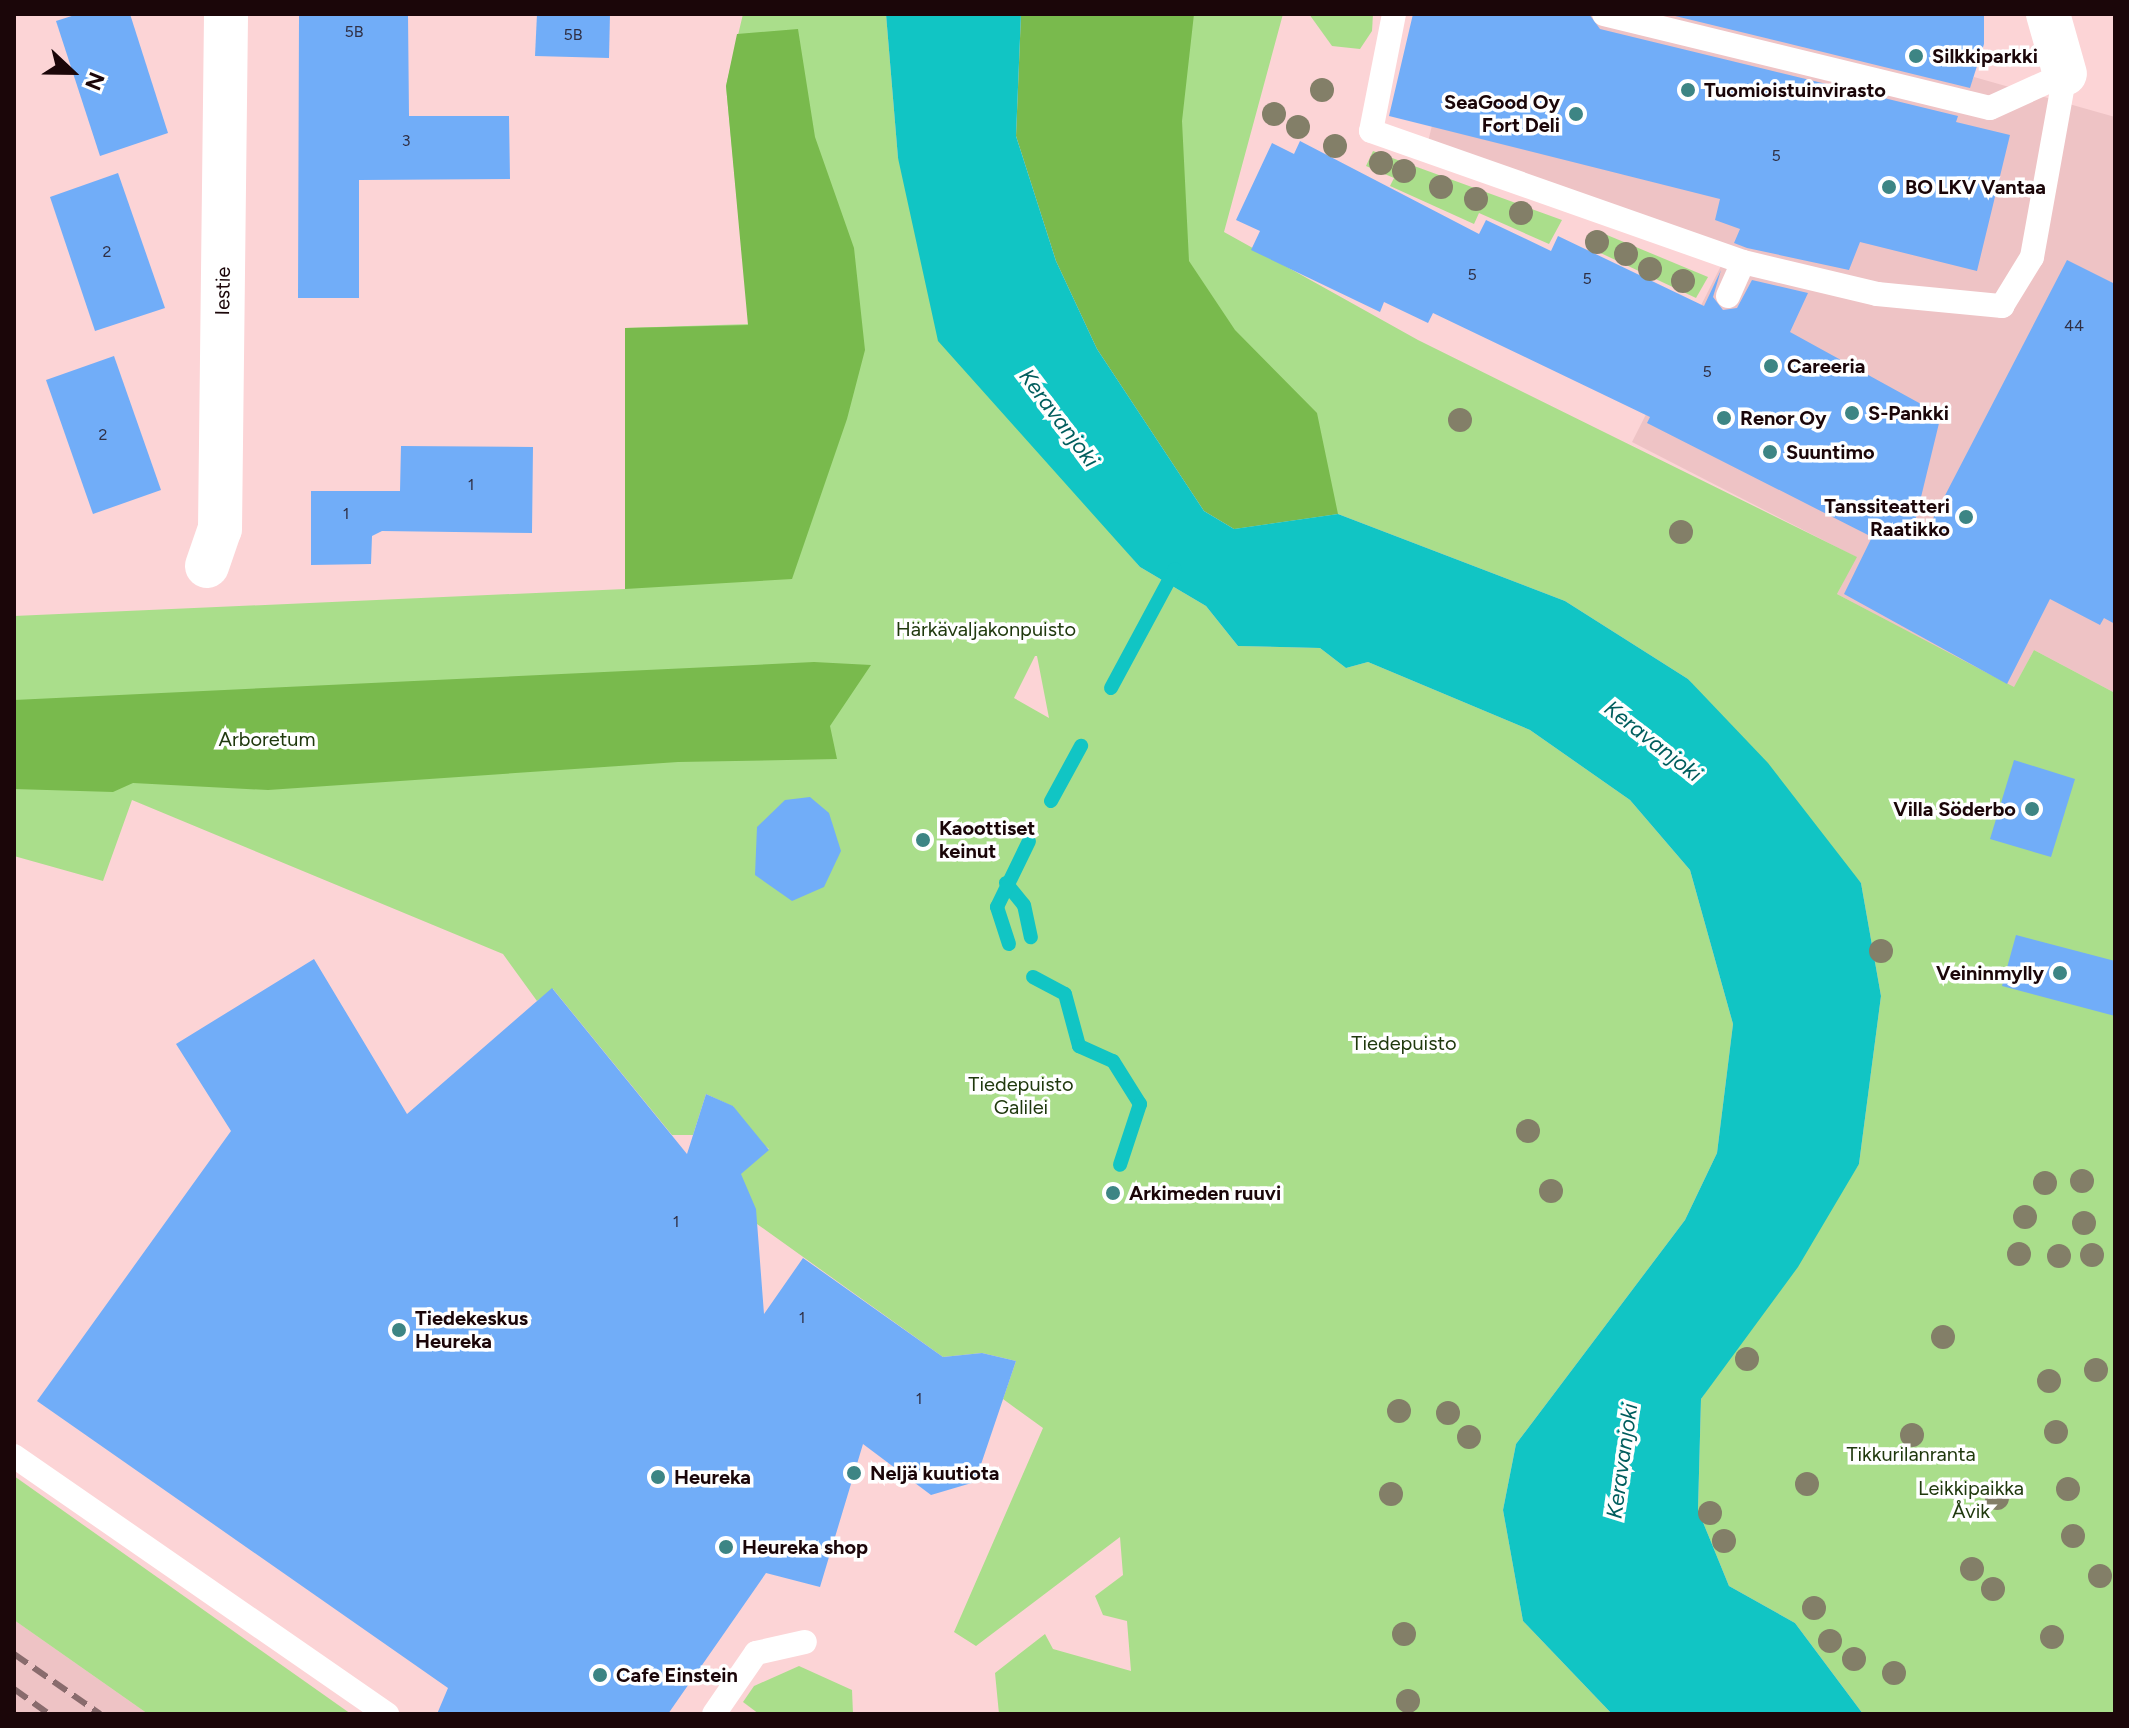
<!DOCTYPE html>
<meta charset="utf-8">
<style>
body{margin:0}
#map{position:relative;width:2129px;height:1728px;overflow:hidden;background:#fcd4d6;font-family:Figtree,sans-serif}
div>[style]{position:absolute}
[style*='--x']{left:calc(var(--x)*1px);top:calc(var(--y)*1px);width:calc(var(--w)*1px);rotate:calc(var(--a)*1deg)}
.built>*{inset:0;background:#eec3c5}
.green>*{inset:0;background:#aade8b}
.forest>*{inset:0;background:#79ba4d}
.water>*{inset:0;background:#11c5c4}
.stream>*{height:14px;margin:-7px;padding:0 7px;transform-origin:7px;border-radius:7px;background:#11c5c4}
.building>*{inset:0;background:#71adf8}
.service>*{height:24px;margin:-12px;padding:0 12px;transform-origin:12px;border-radius:12px;background:#fff}
.minor>*{height:44px;margin:-22px;padding:0 22px;transform-origin:22px;border-radius:22px;background:#fff}
.rail>*{height:6px;margin-top:-3px;transform-origin:0;background:repeating-linear-gradient(90deg,#896b6d 0 16px,transparent 0 24px)}
.trees>*{width:24px;height:24px;margin:-12px;border-radius:50%;background:#837f68}
.dots>*{width:22px;height:22px;translate:-50% -50%;box-sizing:border-box;border:4px solid #fff;border-radius:50%}
span{translate:-50% -50%;white-space:nowrap;text-align:center;line-height:1.15;-webkit-text-stroke:7px #fff;paint-order:stroke}
.number-label{font-size:16px;color:#303045}
.number-label span{-webkit-text-stroke-width:0}
.poi-label{font-size:20px;color:#1b0609;font-weight:700}
.left{translate:0 -50%;text-align:left}
.right{translate:-100% -50%;text-align:right}
.street-label{font-size:20px;color:#1b0609}
.park-label{font-size:20px;color:#20390e}
.water-label{font-size:22px;color:#005d5d;font-style:italic}
.frame{position:absolute;inset:0;border:16px solid #1b0609;pointer-events:none}
.north{position:absolute;left:32px;top:32px;width:80px;height:80px;-webkit-text-stroke:6px #fff;paint-order:stroke;rotate:112deg;font-size:22px;font-weight:700;line-height:32px;text-align:center;color:#1b0609}
.north::after{content:'';display:block;margin:auto;width:28px;height:36px;background:#1b0609;clip-path:polygon(50% 0,100% 100%,50% 72%,0 100%)}
</style>
<div id="map">
<div class="built">
<i style="clip-path:polygon(1459px 14px,1668px 14px,1971px 83px,1974px 77px,2115px 117px,2115px 693px,2034px 650px,2014px 688px,1837px 594px,1856px 557px,1632px 442px,1730px 248px,1428px 142px)"></i>
<i style="clip-path:polygon(14px 1620px,148px 1714px,14px 1714px)"></i>
</div>
<div class="green">
<i style="clip-path:polygon(evenodd,743px 14px,886px 14px,898px 158px,1092px 511px,1140px 567px,1206px 606px,1238px 646px,1320px 648px,1346px 668px,1368px 662px,1530px 730px,1630px 800px,1690px 870px,1733px 1024px,1717px 1153px,1685px 1220px,1516px 1444px,1503px 1510px,1523px 1621px,1612px 1714px,999px 1714px,995px 1673px,1045px 1634px,1053px 1649px,1131px 1671px,1127px 1621px,1103px 1615px,1095px 1596px,1123px 1575px,1120px 1537px,976px 1646px,954px 1632px,1043px 1428px,1003px 1399px,1016px 1361px,982px 1353px,943px 1357px,757px 1224px,739px 1175px,769px 1149px,729px 1118px,734px 1107px,706px 1094px,693px 1135px,672px 1135px,553px 989px,537px 1001px,503px 954px,132px 800px,103px 881px,14px 856px,14px 616px,625px 589px,625px 328px,749px 324px,726px 86px,743px 14px,1035px 656px,1037px 656px,1049px 718px,1014px 698px,1035px 656px)"></i>
<i style="clip-path:polygon(1021px 14px,1283px 14px,1224px 232px,1418px 340px,1857px 557px,1837px 594px,2014px 687px,2034px 650px,2115px 693px,2115px 1714px,1863px 1714px,1795px 1623px,1729px 1586px,1698px 1510px,1701px 1399px,1859px 1164px,1881px 996px,1861px 883px,1688px 679px,1565px 601px,1338px 514px,1234px 529px)"></i>
<i style="clip-path:polygon(1309px 14px,1373px 14px,1372px 31px,1360px 49px,1332px 46px)"></i>
<i style="clip-path:polygon(1373px 151px,1562px 220px,1549px 244px,1479px 213px,1474px 224px,1390px 186px,1394px 178px,1366px 166px)"></i>
<i style="clip-path:polygon(1595px 230px,1708px 277px,1696px 298px,1590px 248px)"></i>
<i style="clip-path:polygon(14px 1476px,351px 1714px,148px 1714px,14px 1620px)"></i>
<i style="clip-path:polygon(799px 1666px,852px 1690px,853px 1714px,759px 1714px,743px 1702px,754px 1686px)"></i>
</div>
<div class="forest">
<i style="clip-path:polygon(1021px 14px,1194px 14px,1182px 121px,1189px 261px,1235px 330px,1317px 413px,1338px 514px,1234px 529px,1204px 511px,1097px 349px,1056px 261px,1016px 136px)"></i>
<i style="clip-path:polygon(798px 29px,815px 137px,854px 248px,865px 350px,847px 419px,792px 579px,625px 589px,625px 328px,748px 325px,726px 86px,737px 34px)"></i>
<i style="clip-path:polygon(814px 662px,871px 665px,830px 726px,837px 759px,678px 762px,268px 790px,133px 783px,113px 792px,14px 789px,14px 700px)"></i>
</div>
<div class="water">
<i style="clip-path:polygon(886px 14px,1021px 14px,1016px 136px,1056px 261px,1097px 349px,1204px 511px,1234px 529px,1338px 514px,1565px 601px,1688px 679px,1768px 763px,1861px 883px,1881px 996px,1859px 1164px,1798px 1267px,1701px 1399px,1698px 1510px,1729px 1586px,1795px 1623px,1863px 1714px,1612px 1714px,1523px 1621px,1503px 1510px,1516px 1444px,1685px 1220px,1717px 1153px,1733px 1024px,1690px 870px,1630px 800px,1530px 730px,1368px 662px,1346px 668px,1320px 648px,1238px 646px,1206px 606px,1140px 567px,938px 341px,898px 158px)"></i>
</div>
<div class="stream">
<i style="--x:1111;--y:688;--w:135;--a:-61.7"></i>
<i style="--x:1051;--y:801;--w:63;--a:-61.4"></i>
<i style="--x:1006;--y:883;--w:28;--a:51"></i>
<i style="--x:1024;--y:905;--w:33;--a:78"></i>
<i style="--x:1009;--y:944;--w:39;--a:-108"></i>
<i style="--x:997;--y:907;--w:73;--a:-64.1"></i>
<i style="--x:1033;--y:977;--w:36;--a:28"></i>
<i style="--x:1065;--y:994;--w:54;--a:74.9"></i>
<i style="--x:1079;--y:1046;--w:37;--a:24"></i>
<i style="--x:1113;--y:1061;--w:51;--a:57.9"></i>
<i style="--x:1140;--y:1104;--w:64;--a:108.2"></i>
</div>
<div class="building">
<i style="clip-path:polygon(78px 14px,130px 14px,168px 133px,100px 156px,56px 21px)"></i>
<i style="clip-path:polygon(299px 14px,408px 14px,409px 116px,509px 116px,510px 179px,359px 180px,359px 298px,298px 298px)"></i>
<i style="clip-path:polygon(537px 14px,610px 14px,609px 58px,535px 56px)"></i>
<i style="clip-path:polygon(1413px 14px,1589px 14px,1600px 29px,1958px 116px,1956px 122px,2010px 135px,1977px 271px,1860px 242px,1849px 270px,1747px 248px,1734px 243px,1740px 229px,1715px 220px,1720px 199px,1389px 116px)"></i>
<i style="clip-path:polygon(1667px 14px,1984px 14px,1984px 44px,1970px 88px)"></i>
<i style="clip-path:polygon(1300px 141px,1479px 234px,1486px 220px,1551px 251px,1558px 236px,1704px 306px,1721px 270px,1713px 297px,1723px 310px,1737px 308px,1752px 280px,1808px 293px,1790px 332px,1941px 415px,1913px 530px,1925px 534px,2067px 260px,2115px 284px,2115px 624px,2104px 618px,2100px 625px,2050px 599px,2007px 684px,1844px 594px,1872px 537px,1647px 423px,1650px 417px,1433px 313px,1428px 323px,1384px 302px,1380px 312px,1251px 250px,1260px 231px,1236px 220px,1272px 143px,1294px 154px)"></i>
<i style="clip-path:polygon(118px 173px,165px 308px,95px 331px,50px 197px)"></i>
<i style="clip-path:polygon(114px 356px,161px 490px,93px 514px,46px 380px)"></i>
<i style="clip-path:polygon(401px 446px,533px 447px,532px 533px,382px 531px,372px 536px,371px 564px,311px 565px,311px 491px,400px 491px)"></i>
<i style="clip-path:polygon(2014px 760px,2075px 779px,2051px 857px,1990px 839px)"></i>
<i style="clip-path:polygon(810px 797px,829px 813px,841px 851px,824px 887px,792px 901px,755px 875px,757px 827px,785px 800px)"></i>
<i style="clip-path:polygon(2016px 935px,2115px 961px,2115px 1016px,2002px 986px)"></i>
<i style="clip-path:polygon(314px 959px,407px 1114px,552px 988px,687px 1154px,706px 1094px,733px 1106px,769px 1150px,741px 1174px,756px 1209px,764px 1314px,803px 1258px,943px 1357px,982px 1353px,1016px 1361px,975px 1482px,931px 1495px,863px 1444px,820px 1587px,766px 1573px,668px 1714px,437px 1714px,448px 1688px,37px 1401px,231px 1131px,176px 1044px)"></i>
</div>
<div class="service">
<i style="--x:1394;--y:14;--w:119;--a:101.1"></i>
<i style="--x:1371;--y:131;--w:394;--a:19.4"></i>
<i style="--x:1743;--y:262;--w:138;--a:13.4"></i>
<i style="--x:1877;--y:294;--w:126;--a:5.5"></i>
<i style="--x:2002;--y:306;--w:57;--a:-58.5"></i>
<i style="--x:2032;--y:257;--w:186;--a:-79.8"></i>
<i style="--x:1604;--y:14;--w:397;--a:13.7"></i>
<i style="--x:1990;--y:108;--w:82;--a:-24.4"></i>
<i style="--x:1728;--y:296;--w:37;--a:-66"></i>
<i style="--x:14;--y:1456;--w:454;--a:34.7"></i>
<i style="--x:714;--y:1714;--w:74;--a:-55.5"></i>
<i style="--x:756;--y:1653;--w:50;--a:-12.7"></i>
</div>
<div class="minor">
<i style="--x:2048;--y:14;--w:62;--a:74.2"></i>
<i style="--x:207;--y:566;--w:39;--a:-71"></i>
<i style="--x:220;--y:529;--w:515;--a:-89.33"></i>
</div>
<div class="rail">
<i style="--x:14;--y:1654;--w:105;--a:34.9"></i>
<i style="--x:14;--y:1689;--w:43;--a:35.5"></i>
</div>
<div class="trees">
<i style="left:1322px;top:90px"></i>
<i style="left:1274px;top:114px"></i>
<i style="left:1298px;top:127px"></i>
<i style="left:1335px;top:146px"></i>
<i style="left:1381px;top:163px"></i>
<i style="left:1404px;top:171px"></i>
<i style="left:1441px;top:187px"></i>
<i style="left:1476px;top:199px"></i>
<i style="left:1521px;top:213px"></i>
<i style="left:1597px;top:242px"></i>
<i style="left:1626px;top:254px"></i>
<i style="left:1650px;top:269px"></i>
<i style="left:1683px;top:281px"></i>
<i style="left:1460px;top:420px"></i>
<i style="left:1681px;top:532px"></i>
<i style="left:1881px;top:951px"></i>
<i style="left:1528px;top:1131px"></i>
<i style="left:2082px;top:1181px"></i>
<i style="left:2045px;top:1183px"></i>
<i style="left:1551px;top:1191px"></i>
<i style="left:2025px;top:1217px"></i>
<i style="left:2084px;top:1223px"></i>
<i style="left:2019px;top:1254px"></i>
<i style="left:2092px;top:1255px"></i>
<i style="left:2059px;top:1256px"></i>
<i style="left:1943px;top:1337px"></i>
<i style="left:1747px;top:1359px"></i>
<i style="left:2096px;top:1370px"></i>
<i style="left:2049px;top:1381px"></i>
<i style="left:1399px;top:1411px"></i>
<i style="left:1448px;top:1413px"></i>
<i style="left:2056px;top:1432px"></i>
<i style="left:1912px;top:1435px"></i>
<i style="left:1469px;top:1437px"></i>
<i style="left:1807px;top:1484px"></i>
<i style="left:2068px;top:1489px"></i>
<i style="left:1391px;top:1494px"></i>
<i style="left:1997px;top:1498px"></i>
<i style="left:1710px;top:1513px"></i>
<i style="left:2073px;top:1536px"></i>
<i style="left:1724px;top:1541px"></i>
<i style="left:1972px;top:1569px"></i>
<i style="left:2100px;top:1576px"></i>
<i style="left:1993px;top:1589px"></i>
<i style="left:1814px;top:1608px"></i>
<i style="left:1404px;top:1634px"></i>
<i style="left:2052px;top:1637px"></i>
<i style="left:1830px;top:1641px"></i>
<i style="left:1854px;top:1659px"></i>
<i style="left:1894px;top:1673px"></i>
<i style="left:1408px;top:1701px"></i>
</div>
<div class="dots">
<i style="left:1916px;top:56px;background:#3d8584"></i>
<i style="left:1688px;top:90px;background:#3d8584"></i>
<i style="left:1576px;top:114px;background:#3d8584"></i>
<i style="left:1889px;top:187px;background:#3d8584"></i>
<i style="left:1771px;top:366px;background:#3d8584"></i>
<i style="left:1852px;top:413px;background:#3d8584"></i>
<i style="left:1724px;top:418px;background:#3d8584"></i>
<i style="left:1770px;top:452px;background:#3d8584"></i>
<i style="left:1966px;top:517px;background:#3d8584"></i>
<i style="left:2032px;top:809px;background:#3d8584"></i>
<i style="left:923px;top:840px;background:#3d8584"></i>
<i style="left:2060px;top:973px;background:#3d8584"></i>
<i style="left:1113px;top:1193px;background:#3d8584"></i>
<i style="left:399px;top:1330px;background:#3d8584"></i>
<i style="left:854px;top:1473px;background:#3d8584"></i>
<i style="left:658px;top:1477px;background:#3d8584"></i>
<i style="left:726px;top:1547px;background:#3d8584"></i>
<i style="left:600px;top:1675px;background:#3d8584"></i>
</div>
<div class="number-label">
<span style="left:354px;top:32px">5B</span>
<span style="left:573px;top:35px">5B</span>
<span style="left:406px;top:141px">3</span>
<span style="left:1776px;top:156px">5</span>
<span style="left:107px;top:252px">2</span>
<span style="left:1472px;top:275px">5</span>
<span style="left:1587px;top:279px">5</span>
<span style="left:2074px;top:326px">44</span>
<span style="left:1707px;top:372px">5</span>
<span style="left:103px;top:435px">2</span>
<span style="left:471px;top:485px">1</span>
<span style="left:346px;top:514px">1</span>
<span style="left:676px;top:1222px">1</span>
<span style="left:802px;top:1318px">1</span>
<span style="left:919px;top:1399px">1</span>
</div>
<div class="poi-label">
<span class="left" style="left:1932px;top:56px">Silkkiparkki</span>
<span class="left" style="left:1704px;top:90px">Tuomioistuinvirasto</span>
<span class="right" style="left:1560px;top:114px">SeaGood Oy<br>Fort Deli</span>
<span class="left" style="left:1905px;top:187px">BO LKV Vantaa</span>
<span class="left" style="left:1787px;top:366px">Careeria</span>
<span class="left" style="left:1868px;top:413px">S-Pankki</span>
<span class="left" style="left:1740px;top:418px">Renor Oy</span>
<span class="left" style="left:1786px;top:452px">Suuntimo</span>
<span class="right" style="left:1950px;top:518px">Tanssiteatteri<br>Raatikko</span>
<span class="right" style="left:2016px;top:809px">Villa Söderbo</span>
<span class="left" style="left:939px;top:840px">Kaoottiset<br>keinut</span>
<span class="right" style="left:2044px;top:973px">Veininmylly</span>
<span class="left" style="left:1129px;top:1193px">Arkimeden ruuvi</span>
<span class="left" style="left:415px;top:1330px">Tiedekeskus<br>Heureka</span>
<span class="left" style="left:870px;top:1473px">Neljä kuutiota</span>
<span class="left" style="left:674px;top:1477px">Heureka</span>
<span class="left" style="left:742px;top:1547px">Heureka shop</span>
<span class="left" style="left:616px;top:1675px">Cafe Einstein</span>
</div>
<div class="street-label">
<span style="left:223px;top:291px;rotate:-89deg">Iestie</span>
</div>
<div class="park-label">
<span style="left:986px;top:629px">Härkävaljakonpuisto</span>
<span style="left:267px;top:739px">Arboretum</span>
<span style="left:1404px;top:1043px">Tiedepuisto</span>
<span style="left:1021px;top:1096px">Tiedepuisto<br>Galilei</span>
<span style="left:1911px;top:1454px">Tikkurilanranta</span>
<span style="left:1971px;top:1500px">Leikkipaikka<br>Åvik</span>
</div>
<div class="water-label">
<span style="left:1059px;top:418px;rotate:53deg">Keravanjoki</span>
<span style="left:1653px;top:741px;rotate:38deg">Keravanjoki</span>
<span style="left:1622px;top:1461px;rotate:-82deg">Keravanjoki</span>
</div>
<div class="frame"></div>
<div class="north">N</div>
</div>
